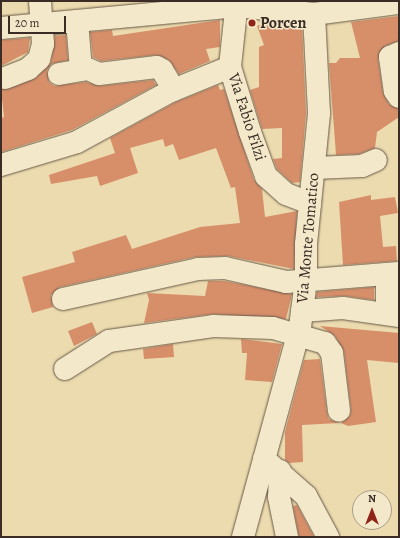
<!DOCTYPE html>
<style>
body{margin:0}
#map{position:relative;width:400px;height:538px;overflow:hidden;background:#ecdbae;font-family:Alegreya,serif}
div>[style]{position:absolute}
[style*='--x']{left:calc(var(--x)*1px);top:calc(var(--y)*1px);width:calc(var(--w)*1px);rotate:calc(var(--a)*1deg)}
.building>*{inset:0;background:#d78f6a}
.roads{filter:drop-shadow(0 0 1px #675848) drop-shadow(0 0 1px #675848)}
.minor>*{height:22px;margin:-11px;padding:0 11px;transform-origin:11px;border-radius:11px;background:#f3e8ca}
.dots>*{width:11px;height:11px;translate:-50% -50%;box-sizing:border-box;border:2px solid #f3e8ca;border-radius:50%}
span{translate:-50% -50%;white-space:nowrap;text-align:center;line-height:1.15;-webkit-text-stroke:3px #f3e8ca;paint-order:stroke}
.poi-label{font-size:16px;color:#3b2c26;font-weight:700}
.left{translate:0 -50%;text-align:left}
.street-label{font-size:16px;color:#3b2c26}
.frame{position:absolute;inset:0;border:2px solid #3b2c26;pointer-events:none}
.north{position:absolute;left:352px;top:490px;width:40px;height:40px;box-sizing:border-box;background:#f3e8ca;border:1px solid #a99d88;border-radius:50%;rotate:0deg;font-size:11px;font-weight:700;line-height:16px;text-align:center;color:#3b2c26}
.north::after{content:'';display:block;margin:auto;width:14px;height:18px;background:#8f2418;clip-path:polygon(50% 0,100% 100%,50% 72%,0 100%)}
.scale{position:absolute;left:8px;top:16px;width:58px;height:18px;box-sizing:border-box;border:2px solid #3b2c26;border-top:0;padding-left:5px;font-size:12px;line-height:14px;white-space:nowrap;color:#3b2c26;-webkit-text-stroke:3px #f3e8ca;paint-order:stroke}
</style>
<div id="map">
<div class="building">
<i style="clip-path:polygon(399px 16px,399px 41px,385px 46px,378px 59px,383px 93px,389px 104px,399px 109px,399px 117px,377px 132px,375px 148px,359px 154px,336px 155px,329px 63px,336px 63px,340px 58px,360px 58px,351px 22px)"></i>
<i style="clip-path:polygon(220px 20px,220px 47px,206px 49px,210px 61px,179px 74px,169px 60px,156px 55px,101px 61px,93px 57px,90px 32px,112px 30px,113px 36px)"></i>
<i style="clip-path:polygon(269px 22px,302px 27px,306px 113px,300px 182px,292px 183px,277px 169px,273px 159px,282px 158px,282px 128px,262px 129px,250px 90px,259px 87px,259px 47px,264px 45px,257px 26px)"></i>
<i style="clip-path:polygon(66px 35px,68px 60px,51px 64px,47px 70px,49px 82px,54px 86px,86px 82px,100px 86px,153px 80px,156px 85px,72px 130px,1px 152px,1px 118px,4px 117px,1px 89px,36px 78px,51px 62px,55px 36px)"></i>
<i style="clip-path:polygon(30px 38px,28px 52px,1px 66px,1px 40px)"></i>
<i style="clip-path:polygon(218px 85px,220px 90px,224px 89px,254px 180px,262px 189px,265px 217px,297px 211px,294px 269px,228px 256px,195px 257px,60px 287px,51px 295px,53px 307px,32px 313px,22px 277px,75px 262px,72px 252px,126px 235px,132px 249px,200px 227px,240px 223px,235px 187px,231px 188px,216px 148px,179px 160px,173px 144px,165px 147px,163px 139px,130px 148px,138px 173px,100px 186px,97px 176px,51px 184px,49px 175px,115px 153px,110px 138px,176px 102px)"></i>
<i style="clip-path:polygon(371px 195px,371px 200px,395px 197px,398px 213px,380px 216px,383px 247px,396px 246px,397px 261px,343px 265px,339px 202px)"></i>
<i style="clip-path:polygon(208px 281px,224px 281px,292px 294px,286px 319px,213px 314px,144px 323px,149px 300px,147px 293px,205px 296px)"></i>
<i style="clip-path:polygon(374px 287px,374px 300px,345px 296px,316px 297px,317px 292px)"></i>
<i style="clip-path:polygon(92px 322px,97px 334px,74px 346px,68px 331px)"></i>
<i style="clip-path:polygon(320px 326px,399px 333px,399px 363px,367px 360px,376px 422px,348px 426px,341px 423px,350px 416px,351px 410px,344px 352px,335px 336px)"></i>
<i style="clip-path:polygon(241px 339px,282px 344px,272px 382px,245px 380px,247px 353px,242px 353px)"></i>
<i style="clip-path:polygon(173px 344px,174px 357px,144px 359px,143px 349px)"></i>
<i style="clip-path:polygon(320px 359px,327px 413px,329px 419px,339px 423px,302px 425px,303px 462px,289px 463px,285px 460px,285px 432px,304px 360px)"></i>
<i style="clip-path:polygon(297px 505px,314px 537px,299px 537px,293px 506px)"></i>
</div>
<div class="roads">
<div class="minor">
<i style="--x:237;--y:1;--w:66;--a:96.1"></i>
<i style="--x:230;--y:67;--w:68;--a:72.9"></i>
<i style="--x:250;--y:132;--w:47;--a:70"></i>
<i style="--x:266;--y:176;--w:27;--a:42"></i>
<i style="--x:286;--y:194;--w:26;--a:21"></i>
<i style="--x:77;--y:21;--w:49;--a:85.3"></i>
<i style="--x:1;--y:28;--w:238;--a:-5.3"></i>
<i style="--x:238;--y:6;--w:76;--a:6"></i>
<i style="--x:314;--y:14;--w:86;--a:-7.4"></i>
<i style="--x:399;--y:53;--w:10;--a:156"></i>
<i style="--x:390;--y:57;--w:34;--a:82"></i>
<i style="--x:395;--y:91;--w:7;--a:56"></i>
<i style="--x:59;--y:74;--w:29;--a:-10"></i>
<i style="--x:88;--y:69;--w:12;--a:24"></i>
<i style="--x:99;--y:74;--w:58;--a:-6.9"></i>
<i style="--x:157;--y:67;--w:6;--a:31"></i>
<i style="--x:162;--y:70;--w:23;--a:59"></i>
<i style="--x:5;--y:78;--w:25;--a:-21"></i>
<i style="--x:28;--y:69;--w:15;--a:-42"></i>
<i style="--x:39;--y:59;--w:16;--a:-75"></i>
<i style="--x:43;--y:44;--w:43;--a:-94"></i>
<i style="--x:1;--y:165;--w:79;--a:-16.8"></i>
<i style="--x:77;--y:142;--w:107;--a:-28.5"></i>
<i style="--x:171;--y:91;--w:64;--a:-22.1"></i>
<i style="--x:314;--y:168;--w:48;--a:-2.4"></i>
<i style="--x:362;--y:166;--w:15;--a:-23"></i>
<i style="--x:63;--y:299;--w:138;--a:-12.5"></i>
<i style="--x:198;--y:269;--w:27;--a:-2"></i>
<i style="--x:225;--y:268;--w:63;--a:12.9"></i>
<i style="--x:286;--y:282;--w:113;--a:-4.6"></i>
<i style="--x:302;--y:311;--w:41;--a:-4.2"></i>
<i style="--x:343;--y:308;--w:57;--a:8.1"></i>
<i style="--x:387;--y:313;--w:39;--a:-90"></i>
<i style="--x:65;--y:369;--w:52;--a:-32.5"></i>
<i style="--x:109;--y:341;--w:105;--a:-8.2"></i>
<i style="--x:213;--y:326;--w:60;--a:1.9"></i>
<i style="--x:273;--y:328;--w:54;--a:16.1"></i>
<i style="--x:325;--y:343;--w:12;--a:55"></i>
<i style="--x:332;--y:353;--w:58;--a:83.1"></i>
<i style="--x:264;--y:459;--w:56;--a:41.4"></i>
<i style="--x:306;--y:496;--w:47;--a:61.8"></i>
<i style="--x:280;--y:471;--w:26;--a:92"></i>
<i style="--x:279;--y:497;--w:41;--a:78.7"></i>
<i style="--x:243;--y:537;--w:218;--a:-74.8"></i>
<i style="--x:300;--y:327;--w:47;--a:-82.7"></i>
<i style="--x:306;--y:280;--w:36;--a:-90"></i>
<i style="--x:306;--y:244;--w:132;--a:-84.3"></i>
<i style="--x:319;--y:113;--w:99;--a:-92.9"></i>
</div>
</div>
<div class="dots">
<i style="left:252px;top:23px;background:#8f2418"></i>
</div>
<div class="poi-label">
<span class="left" style="left:260px;top:23px">Porcen</span>
</div>
<div class="street-label">
<span style="left:247px;top:117px;rotate:72deg">Via Fabio Filzi</span>
<span style="left:308px;top:238px;rotate:-85deg">Via Monte Tomatico</span>
</div>
<div class="frame"></div>
<div class="north">N</div>
<div class="scale">20 m</div>
</div>
